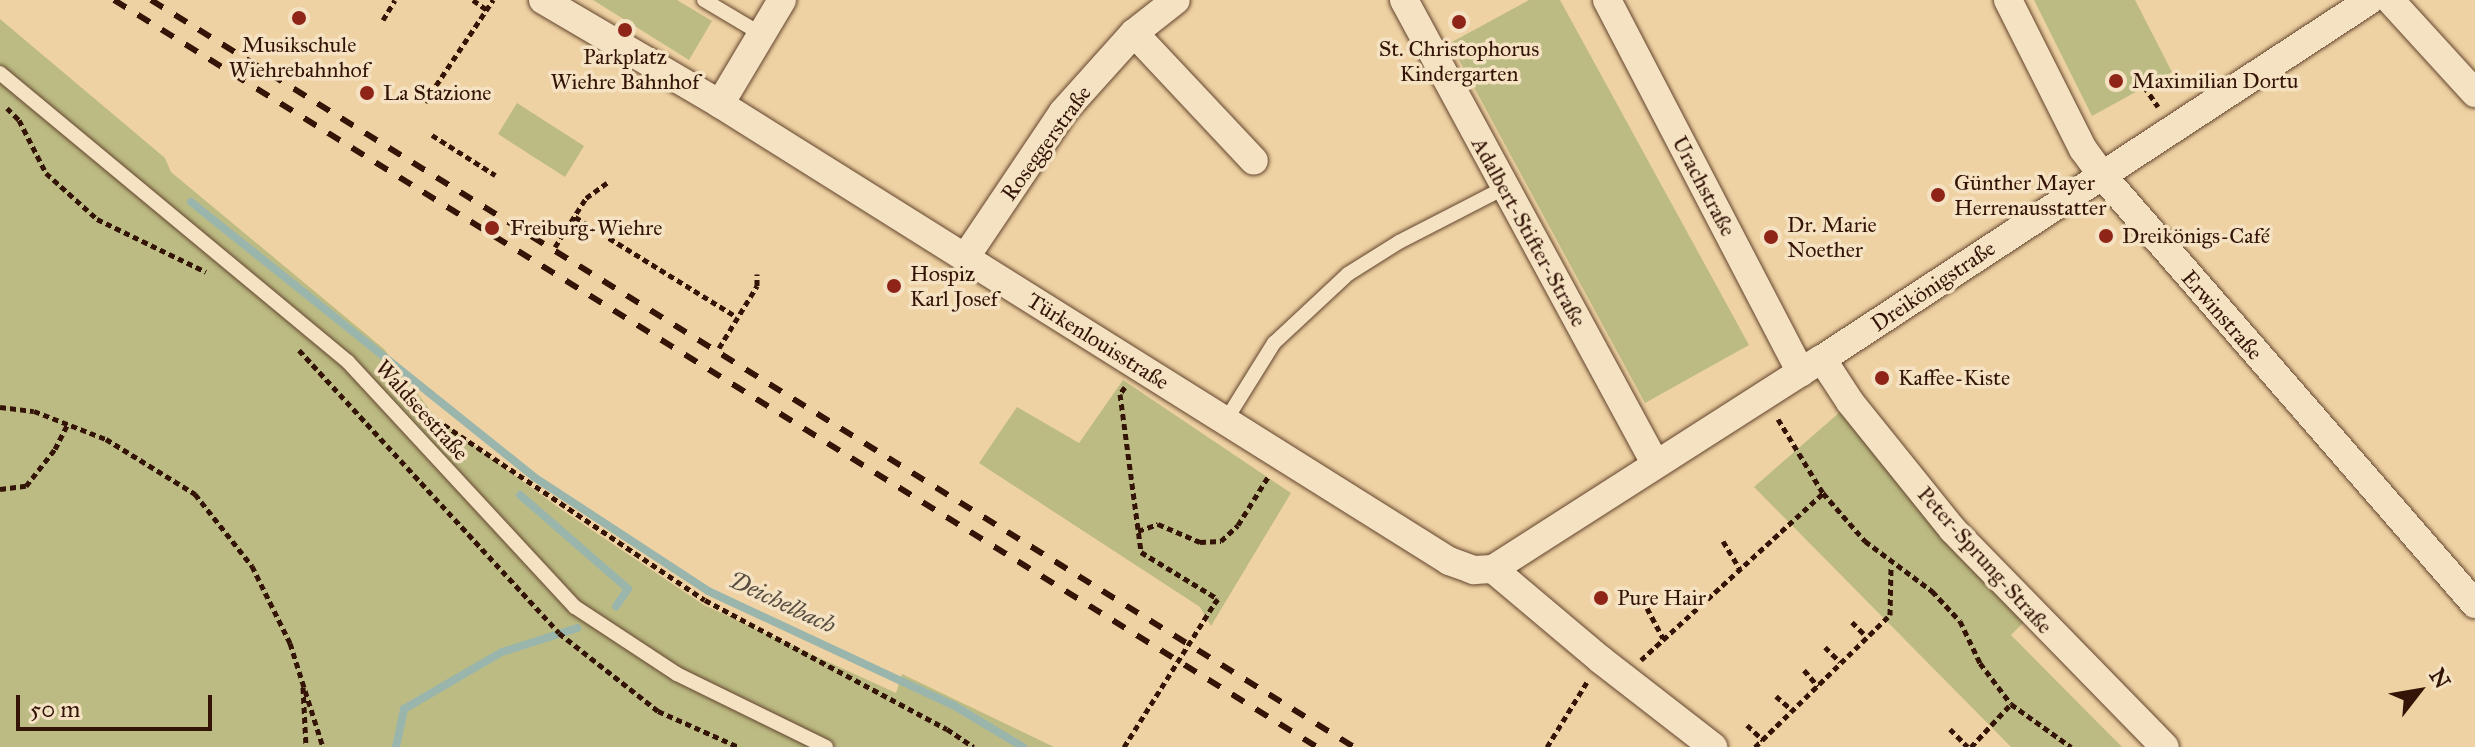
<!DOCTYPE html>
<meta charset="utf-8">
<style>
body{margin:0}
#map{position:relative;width:2475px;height:747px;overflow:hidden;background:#efd2a3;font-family:"IM FELL Great Primer",serif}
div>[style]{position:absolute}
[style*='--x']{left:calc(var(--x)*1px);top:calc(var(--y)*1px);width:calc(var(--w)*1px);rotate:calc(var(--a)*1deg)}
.green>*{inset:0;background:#bcbb83}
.stream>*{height:8px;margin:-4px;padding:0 4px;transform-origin:4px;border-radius:4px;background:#9ab6ac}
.path>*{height:5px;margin-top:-2.5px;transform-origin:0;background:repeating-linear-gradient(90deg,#331406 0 6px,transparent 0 10px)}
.roads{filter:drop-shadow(0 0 2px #62442d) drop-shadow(0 0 2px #62442d)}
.lane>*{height:14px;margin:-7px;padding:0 7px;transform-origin:7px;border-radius:7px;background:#f5e2c3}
.street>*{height:28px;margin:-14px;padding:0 14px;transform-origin:14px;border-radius:14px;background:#f5e2c3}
.rail>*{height:6px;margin-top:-3px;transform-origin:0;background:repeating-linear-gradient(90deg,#331406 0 14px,transparent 0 28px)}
.path-bridge>*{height:5px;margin-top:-2.5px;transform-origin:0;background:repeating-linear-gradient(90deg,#331406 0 6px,transparent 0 10px)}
.dots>*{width:22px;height:22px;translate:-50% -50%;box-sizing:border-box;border:4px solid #f5e2c3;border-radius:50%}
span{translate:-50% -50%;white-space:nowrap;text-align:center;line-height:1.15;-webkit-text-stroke:7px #f5e2c3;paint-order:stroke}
.poi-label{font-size:22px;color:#331406}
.left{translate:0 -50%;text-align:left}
.street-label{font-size:22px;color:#331406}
.water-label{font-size:24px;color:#574d40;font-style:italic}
.north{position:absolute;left:2379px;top:651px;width:80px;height:80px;-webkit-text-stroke:6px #f5e2c3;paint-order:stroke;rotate:59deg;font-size:22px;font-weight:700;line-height:32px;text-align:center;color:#331406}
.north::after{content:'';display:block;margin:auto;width:28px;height:36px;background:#331406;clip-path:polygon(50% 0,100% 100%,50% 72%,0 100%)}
.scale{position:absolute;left:16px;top:695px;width:196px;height:36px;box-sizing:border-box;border:4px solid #331406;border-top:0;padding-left:10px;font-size:24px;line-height:28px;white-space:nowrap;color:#331406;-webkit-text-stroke:6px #f5e2c3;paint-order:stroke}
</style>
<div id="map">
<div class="green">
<i style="clip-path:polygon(593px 0,677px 0,712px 21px,689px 60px)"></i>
<i style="clip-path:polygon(1529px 0,1560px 0,1749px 345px,1645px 403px,1450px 43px)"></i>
<i style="clip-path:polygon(2034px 0,2135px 0,2172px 72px,2092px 116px)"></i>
<i style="clip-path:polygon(0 19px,165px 158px,171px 172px,384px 349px,436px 418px,562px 510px,704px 605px,896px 693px,902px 674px,1054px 747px,0 747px)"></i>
<i style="clip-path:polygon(517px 103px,584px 146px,565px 177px,498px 134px)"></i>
<i style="clip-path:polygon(1123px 380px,1291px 493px,1211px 626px,1200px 607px,979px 463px,1017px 407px,1079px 443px)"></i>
<i style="clip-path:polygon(1840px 412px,2024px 622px,2011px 635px,2122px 747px,2011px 747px,1754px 487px)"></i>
</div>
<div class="stream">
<i style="--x:191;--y:202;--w:440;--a:38.7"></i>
<i style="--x:534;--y:477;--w:208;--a:33.2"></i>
<i style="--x:708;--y:591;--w:270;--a:25"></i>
<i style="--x:953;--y:705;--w:82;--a:31"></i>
<i style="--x:520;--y:495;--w:143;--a:41"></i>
<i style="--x:628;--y:589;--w:21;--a:125"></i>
<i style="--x:396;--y:747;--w:39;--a:-78"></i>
<i style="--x:404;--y:709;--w:113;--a:-30.2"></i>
<i style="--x:502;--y:652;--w:79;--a:-17.7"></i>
</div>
<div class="path">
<i style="--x:473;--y:0;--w:16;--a:35"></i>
<i style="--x:383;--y:20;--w:23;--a:-59"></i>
<i style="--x:2144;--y:86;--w:25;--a:56"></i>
<i style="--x:425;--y:102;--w:123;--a:-56.3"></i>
<i style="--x:7;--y:108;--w:17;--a:45"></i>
<i style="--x:19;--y:120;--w:59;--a:63"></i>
<i style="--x:46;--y:173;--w:69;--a:42"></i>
<i style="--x:97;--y:219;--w:121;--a:25.9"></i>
<i style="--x:432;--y:135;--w:75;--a:32.4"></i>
<i style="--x:575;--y:217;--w:190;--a:31.7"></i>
<i style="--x:555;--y:247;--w:58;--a:-57.7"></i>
<i style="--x:586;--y:198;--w:26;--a:-36"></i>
<i style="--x:719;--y:348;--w:73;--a:-58.5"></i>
<i style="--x:757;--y:286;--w:12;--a:-90"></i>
<i style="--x:299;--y:350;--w:384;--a:47.4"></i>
<i style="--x:559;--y:633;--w:126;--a:38.2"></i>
<i style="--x:658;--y:711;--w:89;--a:24"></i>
<i style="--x:1125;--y:387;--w:9;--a:126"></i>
<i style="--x:1120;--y:394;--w:159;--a:82.4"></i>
<i style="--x:1141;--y:552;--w:90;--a:31.4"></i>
<i style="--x:1218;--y:599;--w:6;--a:129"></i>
<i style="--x:0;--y:407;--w:34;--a:7"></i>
<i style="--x:34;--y:411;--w:77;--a:21.3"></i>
<i style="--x:106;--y:439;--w:105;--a:31.7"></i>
<i style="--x:195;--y:494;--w:92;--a:51.6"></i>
<i style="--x:252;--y:566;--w:86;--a:63.7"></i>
<i style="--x:290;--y:643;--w:109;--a:72.4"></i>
<i style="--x:419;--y:408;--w:344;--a:33.9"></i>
<i style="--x:705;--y:600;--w:274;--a:28.1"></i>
<i style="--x:947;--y:729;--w:32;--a:34"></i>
<i style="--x:1778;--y:419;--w:87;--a:58.7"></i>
<i style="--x:1823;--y:493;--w:64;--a:48.8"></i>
<i style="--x:1865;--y:541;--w:84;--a:36.7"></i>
<i style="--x:1932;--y:591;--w:41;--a:47"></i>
<i style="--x:1960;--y:621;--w:47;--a:64.5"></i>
<i style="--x:1980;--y:663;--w:51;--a:52.9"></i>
<i style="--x:2011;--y:704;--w:74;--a:35.6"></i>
<i style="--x:0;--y:489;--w:26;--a:-7"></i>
<i style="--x:26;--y:486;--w:47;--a:-51.9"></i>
<i style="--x:55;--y:449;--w:27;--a:-63"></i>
<i style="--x:1138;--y:531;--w:21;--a:-19"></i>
<i style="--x:1158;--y:524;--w:46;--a:23.2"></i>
<i style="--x:1200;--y:542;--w:21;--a:-3"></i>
<i style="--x:1221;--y:541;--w:23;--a:-43"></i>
<i style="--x:1238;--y:525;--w:57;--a:-58"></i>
<i style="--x:1723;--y:541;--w:33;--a:59"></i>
<i style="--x:1647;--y:608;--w:34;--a:62"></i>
<i style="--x:1852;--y:622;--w:18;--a:45"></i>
<i style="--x:1825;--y:647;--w:21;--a:45"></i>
<i style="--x:1641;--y:660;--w:247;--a:-42.5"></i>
<i style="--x:1804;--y:670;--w:21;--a:49"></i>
<i style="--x:303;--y:687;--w:60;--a:87.1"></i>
<i style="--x:1776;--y:696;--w:21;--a:41"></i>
<i style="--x:1747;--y:725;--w:22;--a:43"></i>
<i style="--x:1950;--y:729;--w:25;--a:45"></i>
<i style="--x:1547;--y:747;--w:76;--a:-58.4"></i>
<i style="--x:1755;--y:747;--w:189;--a:-44.4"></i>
<i style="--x:1890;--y:615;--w:49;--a:-88.8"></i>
<i style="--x:1971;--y:747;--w:59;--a:-47.1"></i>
</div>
<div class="roads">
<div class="lane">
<i style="--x:704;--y:0;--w:66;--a:30.8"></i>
<i style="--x:0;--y:73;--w:452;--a:39.7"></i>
<i style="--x:348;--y:362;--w:334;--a:47.2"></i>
<i style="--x:575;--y:607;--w:122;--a:33.3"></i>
<i style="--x:677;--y:674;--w:166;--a:26.1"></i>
<i style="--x:1226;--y:420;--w:91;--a:-58.1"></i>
<i style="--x:1274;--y:343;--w:101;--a:-43"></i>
<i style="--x:1348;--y:274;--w:60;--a:-32.1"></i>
<i style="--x:1399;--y:242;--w:118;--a:-27.2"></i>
</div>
<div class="street">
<i style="--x:543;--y:0;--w:205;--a:30.4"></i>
<i style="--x:720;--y:104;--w:860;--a:32.08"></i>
<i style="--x:1449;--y:561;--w:27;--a:20"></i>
<i style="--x:1474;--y:570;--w:19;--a:-3"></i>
<i style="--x:1404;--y:0;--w:527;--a:61.54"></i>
<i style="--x:1607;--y:0;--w:420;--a:62.5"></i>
<i style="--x:2008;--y:0;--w:167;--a:63.3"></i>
<i style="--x:2083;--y:149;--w:31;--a:54"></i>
<i style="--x:2101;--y:174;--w:570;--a:48.98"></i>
<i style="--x:2390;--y:0;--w:126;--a:47.6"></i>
<i style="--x:1134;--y:33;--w:175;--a:46.8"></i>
<i style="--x:720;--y:104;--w:121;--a:-59.2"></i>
<i style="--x:965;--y:258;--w:176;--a:-56.1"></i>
<i style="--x:1063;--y:112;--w:106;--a:-48.1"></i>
<i style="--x:1134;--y:33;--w:53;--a:-38.2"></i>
<i style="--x:1822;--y:359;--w:51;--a:56.9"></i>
<i style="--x:1850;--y:402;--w:164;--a:51.2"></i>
<i style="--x:1953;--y:530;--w:303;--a:45.7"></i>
<i style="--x:1493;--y:569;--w:390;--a:-32.6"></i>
<i style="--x:1822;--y:359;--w:655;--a:-33.23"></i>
<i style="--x:1493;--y:569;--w:141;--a:40.1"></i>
<i style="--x:1601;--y:660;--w:142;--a:37.8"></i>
</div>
</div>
<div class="rail">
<i style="--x:114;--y:0;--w:1416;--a:31.84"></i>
<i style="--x:151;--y:0;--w:1416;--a:31.84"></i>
</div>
<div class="path-bridge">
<i style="--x:1124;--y:747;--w:169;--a:-57.8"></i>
</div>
<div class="dots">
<i style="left:299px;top:18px;background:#8f2418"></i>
<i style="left:1459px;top:22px;background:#8f2418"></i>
<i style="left:625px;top:30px;background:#8f2418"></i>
<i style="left:2116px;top:81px;background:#8f2418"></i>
<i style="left:367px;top:93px;background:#8f2418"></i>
<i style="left:1938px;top:195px;background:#8f2418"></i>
<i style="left:492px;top:228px;background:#8f2418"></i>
<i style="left:2106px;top:236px;background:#8f2418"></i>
<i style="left:1771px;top:237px;background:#8f2418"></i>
<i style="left:894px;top:286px;background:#8f2418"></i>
<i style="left:1882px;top:378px;background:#8f2418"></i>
<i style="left:1601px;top:598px;background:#8f2418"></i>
</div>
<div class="poi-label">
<span style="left:299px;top:57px">Musikschule<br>Wiehrebahnhof</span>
<span style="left:1459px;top:61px">St. Christophorus<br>Kindergarten</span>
<span style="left:625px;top:69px">Parkplatz<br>Wiehre Bahnhof</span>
<span class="left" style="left:2132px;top:81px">Maximilian Dortu</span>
<span class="left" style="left:383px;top:93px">La Stazione</span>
<span class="left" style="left:1954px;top:195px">Günther Mayer<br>Herrenausstatter</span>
<span class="left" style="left:1787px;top:237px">Dr. Marie<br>Noether</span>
<span class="left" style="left:510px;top:228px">Freiburg-Wiehre</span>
<span class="left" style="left:2122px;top:236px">Dreikönigs-Café</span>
<span class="left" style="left:910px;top:286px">Hospiz<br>Karl Josef</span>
<span class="left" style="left:1898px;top:378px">Kaffee-Kiste</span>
<span class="left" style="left:1617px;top:598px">Pure Hair</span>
</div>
<div class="street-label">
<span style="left:1046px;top:143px;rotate:-54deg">Roseggerstraße</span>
<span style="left:1704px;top:186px;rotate:62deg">Urachstraße</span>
<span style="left:1529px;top:232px;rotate:61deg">Adalbert-Stifter-Straße</span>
<span style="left:1933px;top:286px;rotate:-34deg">Dreikönigstraße</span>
<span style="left:2222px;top:315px;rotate:49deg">Erwinstraße</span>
<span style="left:1098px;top:341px;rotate:32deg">Türkenlouisstraße</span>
<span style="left:422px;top:410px;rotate:48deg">Waldseestraße</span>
<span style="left:1985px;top:560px;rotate:48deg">Peter-Sprung-Straße</span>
</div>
<div class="water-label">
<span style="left:782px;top:603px;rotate:25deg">Deichelbach</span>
</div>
<div class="north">N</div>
<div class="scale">50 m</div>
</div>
